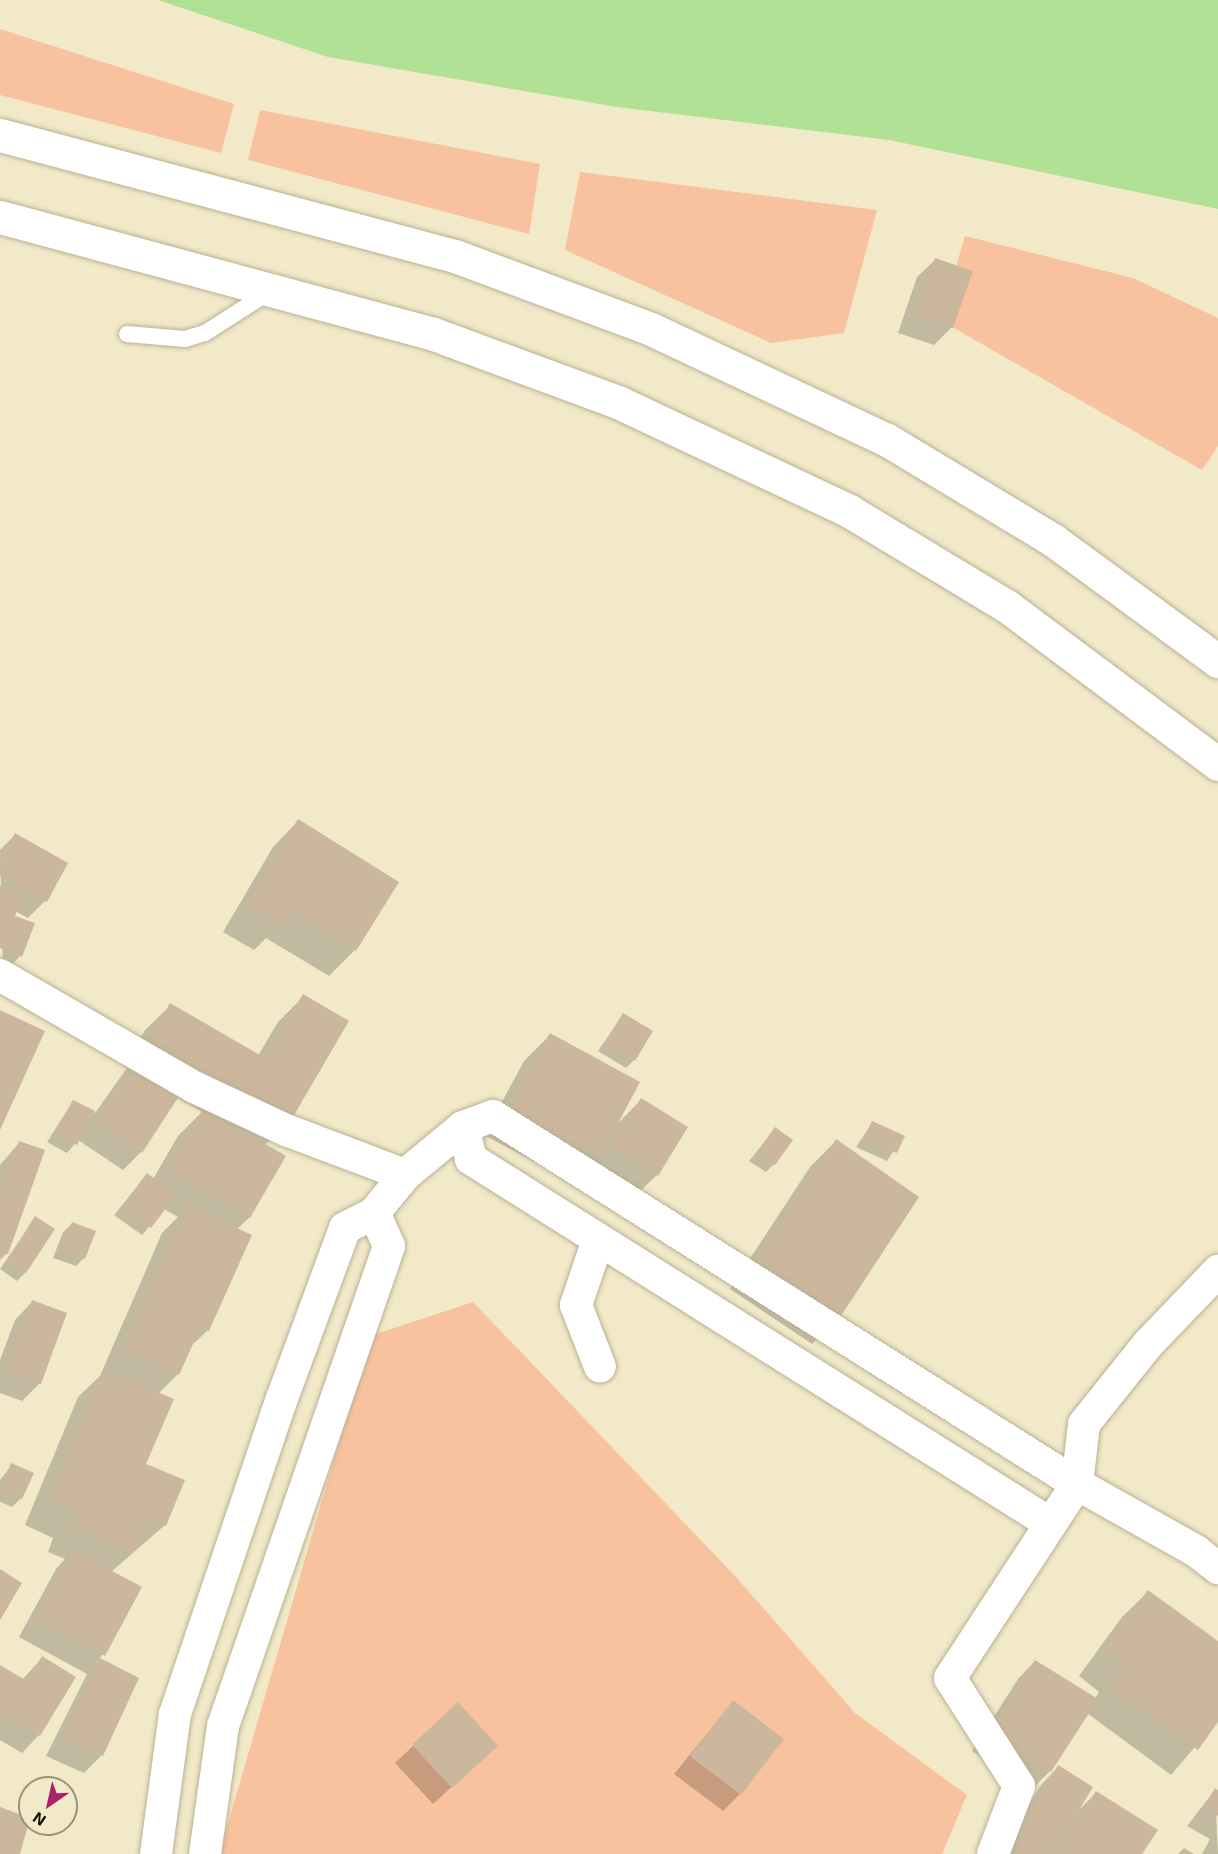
<!DOCTYPE html>
<style>
body{margin:0}
#map{position:relative;width:1218px;height:1854px;overflow:hidden;background:#f2e9c9;font-family:"Exo 2",sans-serif}
div>[style]{position:absolute}
[style*='--x']{left:calc(var(--x)*1px);top:calc(var(--y)*1px);width:calc(var(--w)*1px);rotate:calc(var(--a)*1deg)}
.green>*{inset:0;background:#f9c29e}
.water>*{inset:0;background:#b0e195}
.shadow>*{inset:0;background:#0003}
.building>*{inset:0;background:#cbb79d}
.roads{filter:drop-shadow(0 0 2px #b9b193) drop-shadow(0 0 2px #b9b193)}
.service>*{height:16px;margin:-8px;padding:0 8px;transform-origin:8px;border-radius:8px;background:#fff}
.minor>*{height:32px;margin:-16px;padding:0 16px;transform-origin:16px;border-radius:16px;background:#fff}
.tertiary>*{height:33px;margin:-16.5px;padding:0 16.5px;transform-origin:16.5px;border-radius:16.5px;background:#fff}
span{translate:-50% -50%;white-space:nowrap;text-align:center;line-height:1.15;-webkit-text-stroke:5px #f2e9c9;paint-order:stroke}
.north{position:absolute;left:18px;top:1776px;width:60px;height:60px;box-sizing:border-box;background:#f2e9c9;border:2px solid #99927b;border-radius:50%;rotate:214deg;font-size:16px;font-weight:700;line-height:24px;text-align:center;color:#131006}
.north::after{content:'';display:block;margin:auto;width:21px;height:27px;background:#a8236c;clip-path:polygon(50% 0,100% 100%,50% 72%,0 100%)}
</style>
<div id="map">
<div class="green">
<i style="clip-path:polygon(0 29px,234px 104px,221px 153px,0 95px)"></i>
<i style="clip-path:polygon(260px 110px,540px 164px,529px 234px,248px 160px)"></i>
<i style="clip-path:polygon(580px 172px,877px 210px,844px 333px,771px 343px,565px 250px)"></i>
<i style="clip-path:polygon(965px 236px,1133px 278px,1218px 318px,1218px 446px,1202px 470px,940px 320px)"></i>
<i style="clip-path:polygon(473px 1302px,737px 1578px,855px 1713px,967px 1795px,942px 1854px,219px 1854px,370px 1336px)"></i>
</div>
<div class="water">
<i style="clip-path:polygon(158px 0,1218px 0,1218px 209px,889px 140px,617px 107px,328px 57px)"></i>
</div>
<div class="shadow">
<i style="clip-path:polygon(935px 260px,952px 327px,934px 345px,898px 333px,917px 277px)"></i>
<i style="clip-path:polygon(298px 821px,397px 882px,355px 950px,329px 976px,266px 938px,254px 950px,223px 932px,273px 847px)"></i>
<i style="clip-path:polygon(15px 835px,45px 901px,28px 918px,15px 911px,13px 917px,20px 956px,3px 974px,0 850px)"></i>
<i style="clip-path:polygon(304px 996px,289px 1122px,265px 1145px,284px 1157px,249px 1218px,237px 1229px,208px 1330px,189px 1348px,178px 1374px,158px 1394px,144px 1465px,165px 1525px,111px 1572px,140px 1588px,99px 1660px,137px 1678px,101px 1756px,84px 1773px,46px 1756px,87px 1674px,19px 1637px,56px 1569px,65px 1559px,48px 1552px,53px 1538px,25px 1525px,78px 1397px,100px 1376px,162px 1233px,178px 1217px,164px 1209px,142px 1235px,114px 1215px,147px 1175px,153px 1179px,178px 1136px,202px 1112px,177px 1097px,141px 1152px,123px 1170px,78px 1140px,67px 1153px,47px 1142px,73px 1101px,95px 1113px,127px 1068px,124px 1066px,145px 1030px,171px 1005px,258px 1056px,278px 1022px)"></i>
<i style="clip-path:polygon(623px 1015px,634px 1060px,626px 1068px,598px 1051px)"></i>
<i style="clip-path:polygon(550px 1035px,615px 1126px,641px 1100px,657px 1175px,639px 1192px,573px 1182px,484px 1135px,524px 1061px)"></i>
<i style="clip-path:polygon(872px 1123px,903px 1136px,887px 1161px,856px 1147px)"></i>
<i style="clip-path:polygon(775px 1129px,774px 1164px,766px 1172px,749px 1161px)"></i>
<i style="clip-path:polygon(836px 1141px,838px 1318px,812px 1344px,730px 1289px,810px 1167px)"></i>
<i style="clip-path:polygon(19px 1143px,7px 1253px,0 1260px,0 1165px)"></i>
<i style="clip-path:polygon(35px 1218px,25px 1273px,17px 1281px,0 1269px)"></i>
<i style="clip-path:polygon(72px 1224px,84px 1258px,76px 1266px,53px 1258px,63px 1232px)"></i>
<i style="clip-path:polygon(32px 1302px,40px 1383px,22px 1401px,0 1393px,0 1360px,15px 1320px)"></i>
<i style="clip-path:polygon(12px 1465px,21px 1498px,12px 1507px,0 1502px,0 1480px)"></i>
<i style="clip-path:polygon(1148px 1592px,1218px 1643px,1218px 1720px,1171px 1775px,1087px 1713px,1050px 1771px,1032px 1789px,972px 1751px,1018px 1679px,1035px 1661px,1095px 1699px,1099px 1692px,1079px 1676px,1122px 1617px)"></i>
<i style="clip-path:polygon(42px 1658px,39px 1735px,22px 1753px,0 1740px,0 1667px,22px 1680px)"></i>
<i style="clip-path:polygon(733px 1702px,740px 1794px,723px 1811px,674px 1774px)"></i>
<i style="clip-path:polygon(413px 1746px,478px 1763px,433px 1804px,395px 1763px)"></i>
<i style="clip-path:polygon(1058px 1767px,1078px 1811px,1096px 1793px,1141px 1854px,998px 1854px,1041px 1785px)"></i>
<i style="clip-path:polygon(1215px 1790px,1218px 1854px,1202px 1854px,1210px 1839px,1187px 1826px)"></i>
<i style="clip-path:polygon(0 1809px,30px 1820px,19px 1854px,0 1854px)"></i>
<i style="clip-path:polygon(1184px 1848px,1194px 1854px,1178px 1854px)"></i>
</div>
<div class="building">
<i style="clip-path:polygon(935px 258px,973px 271px,953px 328px,915px 315px)"></i>
<i style="clip-path:polygon(298px 819px,399px 882px,356px 951px,289px 910px,281px 925px,248px 905px)"></i>
<i style="clip-path:polygon(15px 833px,68px 863px,47px 902px,0 875px,0 860px)"></i>
<i style="clip-path:polygon(0 886px,23px 895px,15px 916px,35px 923px,22px 957px,0 948px)"></i>
<i style="clip-path:polygon(303px 994px,349px 1021px,290px 1122px,149px 1040px,170px 1003px,265px 1058px)"></i>
<i style="clip-path:polygon(0 1010px,45px 1031px,0 1130px)"></i>
<i style="clip-path:polygon(623px 1013px,653px 1031px,635px 1061px,605px 1042px)"></i>
<i style="clip-path:polygon(550px 1033px,640px 1082px,600px 1157px,509px 1108px)"></i>
<i style="clip-path:polygon(137px 1056px,185px 1087px,142px 1153px,94px 1121px)"></i>
<i style="clip-path:polygon(641px 1098px,688px 1127px,658px 1176px,611px 1146px)"></i>
<i style="clip-path:polygon(73px 1100px,95px 1111px,77px 1145px,55px 1133px)"></i>
<i style="clip-path:polygon(204px 1108px,286px 1156px,250px 1218px,168px 1170px)"></i>
<i style="clip-path:polygon(872px 1121px,905px 1136px,897px 1153px,864px 1139px)"></i>
<i style="clip-path:polygon(775px 1127px,793px 1140px,775px 1165px,757px 1152px)"></i>
<i style="clip-path:polygon(836px 1139px,919px 1197px,839px 1319px,755px 1263px)"></i>
<i style="clip-path:polygon(19px 1141px,45px 1150px,8px 1254px,0 1251px,0 1194px)"></i>
<i style="clip-path:polygon(147px 1173px,176px 1195px,151px 1228px,122px 1206px)"></i>
<i style="clip-path:polygon(188px 1205px,252px 1235px,209px 1331px,201px 1326px,179px 1375px,123px 1349px)"></i>
<i style="clip-path:polygon(35px 1216px,55px 1229px,26px 1273px,7px 1261px)"></i>
<i style="clip-path:polygon(72px 1222px,96px 1231px,85px 1259px,61px 1250px)"></i>
<i style="clip-path:polygon(32px 1300px,67px 1313px,41px 1384px,6px 1371px)"></i>
<i style="clip-path:polygon(104px 1370px,174px 1399px,146px 1464px,185px 1480px,166px 1526px,147px 1518px,134px 1552px,72px 1526px,78px 1512px,49px 1499px)"></i>
<i style="clip-path:polygon(11px 1463px,34px 1473px,22px 1499px,0 1490px)"></i>
<i style="clip-path:polygon(73px 1550px,142px 1587px,105px 1656px,35px 1619px)"></i>
<i style="clip-path:polygon(0 1569px,22px 1583px,0 1620px)"></i>
<i style="clip-path:polygon(1148px 1590px,1218px 1641px,1218px 1722px,1198px 1750px,1110px 1686px,1124px 1665px,1104px 1650px)"></i>
<i style="clip-path:polygon(42px 1656px,76px 1677px,40px 1736px,0 1712px,0 1665px,27px 1681px)"></i>
<i style="clip-path:polygon(100px 1658px,139px 1678px,103px 1756px,63px 1738px)"></i>
<i style="clip-path:polygon(1035px 1660px,1098px 1699px,1051px 1772px,989px 1733px)"></i>
<i style="clip-path:polygon(733px 1700px,784px 1739px,741px 1795px,690px 1756px)"></i>
<i style="clip-path:polygon(458px 1702px,498px 1746px,452px 1788px,412px 1745px)"></i>
<i style="clip-path:polygon(1058px 1765px,1093px 1787px,1052px 1854px,1003px 1854px)"></i>
<i style="clip-path:polygon(1215px 1788px,1218px 1790px,1218px 1816px,1203px 1808px)"></i>
<i style="clip-path:polygon(1096px 1791px,1158px 1830px,1142px 1854px,1056px 1854px)"></i>
<i style="clip-path:polygon(0 1807px,30px 1818px,20px 1854px,0 1854px)"></i>
</div>
<div class="roads">
<div class="service">
<i style="--x:127;--y:334;--w:58;--a:4.9"></i>
<i style="--x:185;--y:339;--w:21;--a:-17"></i>
<i style="--x:205;--y:333;--w:78;--a:-32.5"></i>
</div>
<div class="minor">
<i style="--x:0;--y:975;--w:224;--a:30"></i>
<i style="--x:194;--y:1087;--w:102;--a:25.1"></i>
<i style="--x:286;--y:1130;--w:127;--a:20.7"></i>
<i style="--x:463;--y:1127;--w:33;--a:76"></i>
<i style="--x:471;--y:1159;--w:685;--a:32.18"></i>
<i style="--x:598;--y:1240;--w:69;--a:108.7"></i>
<i style="--x:576;--y:1305;--w:66;--a:68.8"></i>
<i style="--x:156;--y:1854;--w:141;--a:-82.3"></i>
<i style="--x:175;--y:1714;--w:330;--a:-71.3"></i>
<i style="--x:281;--y:1401;--w:184;--a:-69.7"></i>
<i style="--x:345;--y:1228;--w:33;--a:-27"></i>
<i style="--x:374;--y:1213;--w:49;--a:-50.8"></i>
<i style="--x:405;--y:1175;--w:75;--a:-39.6"></i>
<i style="--x:463;--y:1127;--w:32;--a:-20"></i>
<i style="--x:493;--y:1116;--w:690;--a:32.22"></i>
<i style="--x:1077;--y:1484;--w:137;--a:29.4"></i>
<i style="--x:1196;--y:1551;--w:28;--a:38"></i>
<i style="--x:205;--y:1854;--w:129;--a:-82"></i>
<i style="--x:223;--y:1726;--w:508;--a:-70.92"></i>
<i style="--x:389;--y:1246;--w:36;--a:-114"></i>
<i style="--x:993;--y:1854;--w:73;--a:-69.1"></i>
<i style="--x:1019;--y:1786;--w:128;--a:-122.6"></i>
<i style="--x:950;--y:1678;--w:232;--a:-56.8"></i>
<i style="--x:1077;--y:1484;--w:60;--a:-83.3"></i>
<i style="--x:1084;--y:1424;--w:104;--a:-51.3"></i>
<i style="--x:1149;--y:1343;--w:100;--a:-46.2"></i>
</div>
<div class="tertiary">
<i style="--x:0;--y:135;--w:471;--a:14.9"></i>
<i style="--x:455;--y:256;--w:209;--a:20.4"></i>
<i style="--x:651;--y:329;--w:261;--a:25.2"></i>
<i style="--x:887;--y:440;--w:194;--a:31.1"></i>
<i style="--x:1053;--y:540;--w:205;--a:36.3"></i>
<i style="--x:0;--y:217;--w:446;--a:15.1"></i>
<i style="--x:431;--y:333;--w:202;--a:20.3"></i>
<i style="--x:620;--y:403;--w:253;--a:25.2"></i>
<i style="--x:849;--y:511;--w:186;--a:31.1"></i>
<i style="--x:1008;--y:607;--w:262;--a:36.8"></i>
</div>
</div>
<div class="north">N</div>
</div>
